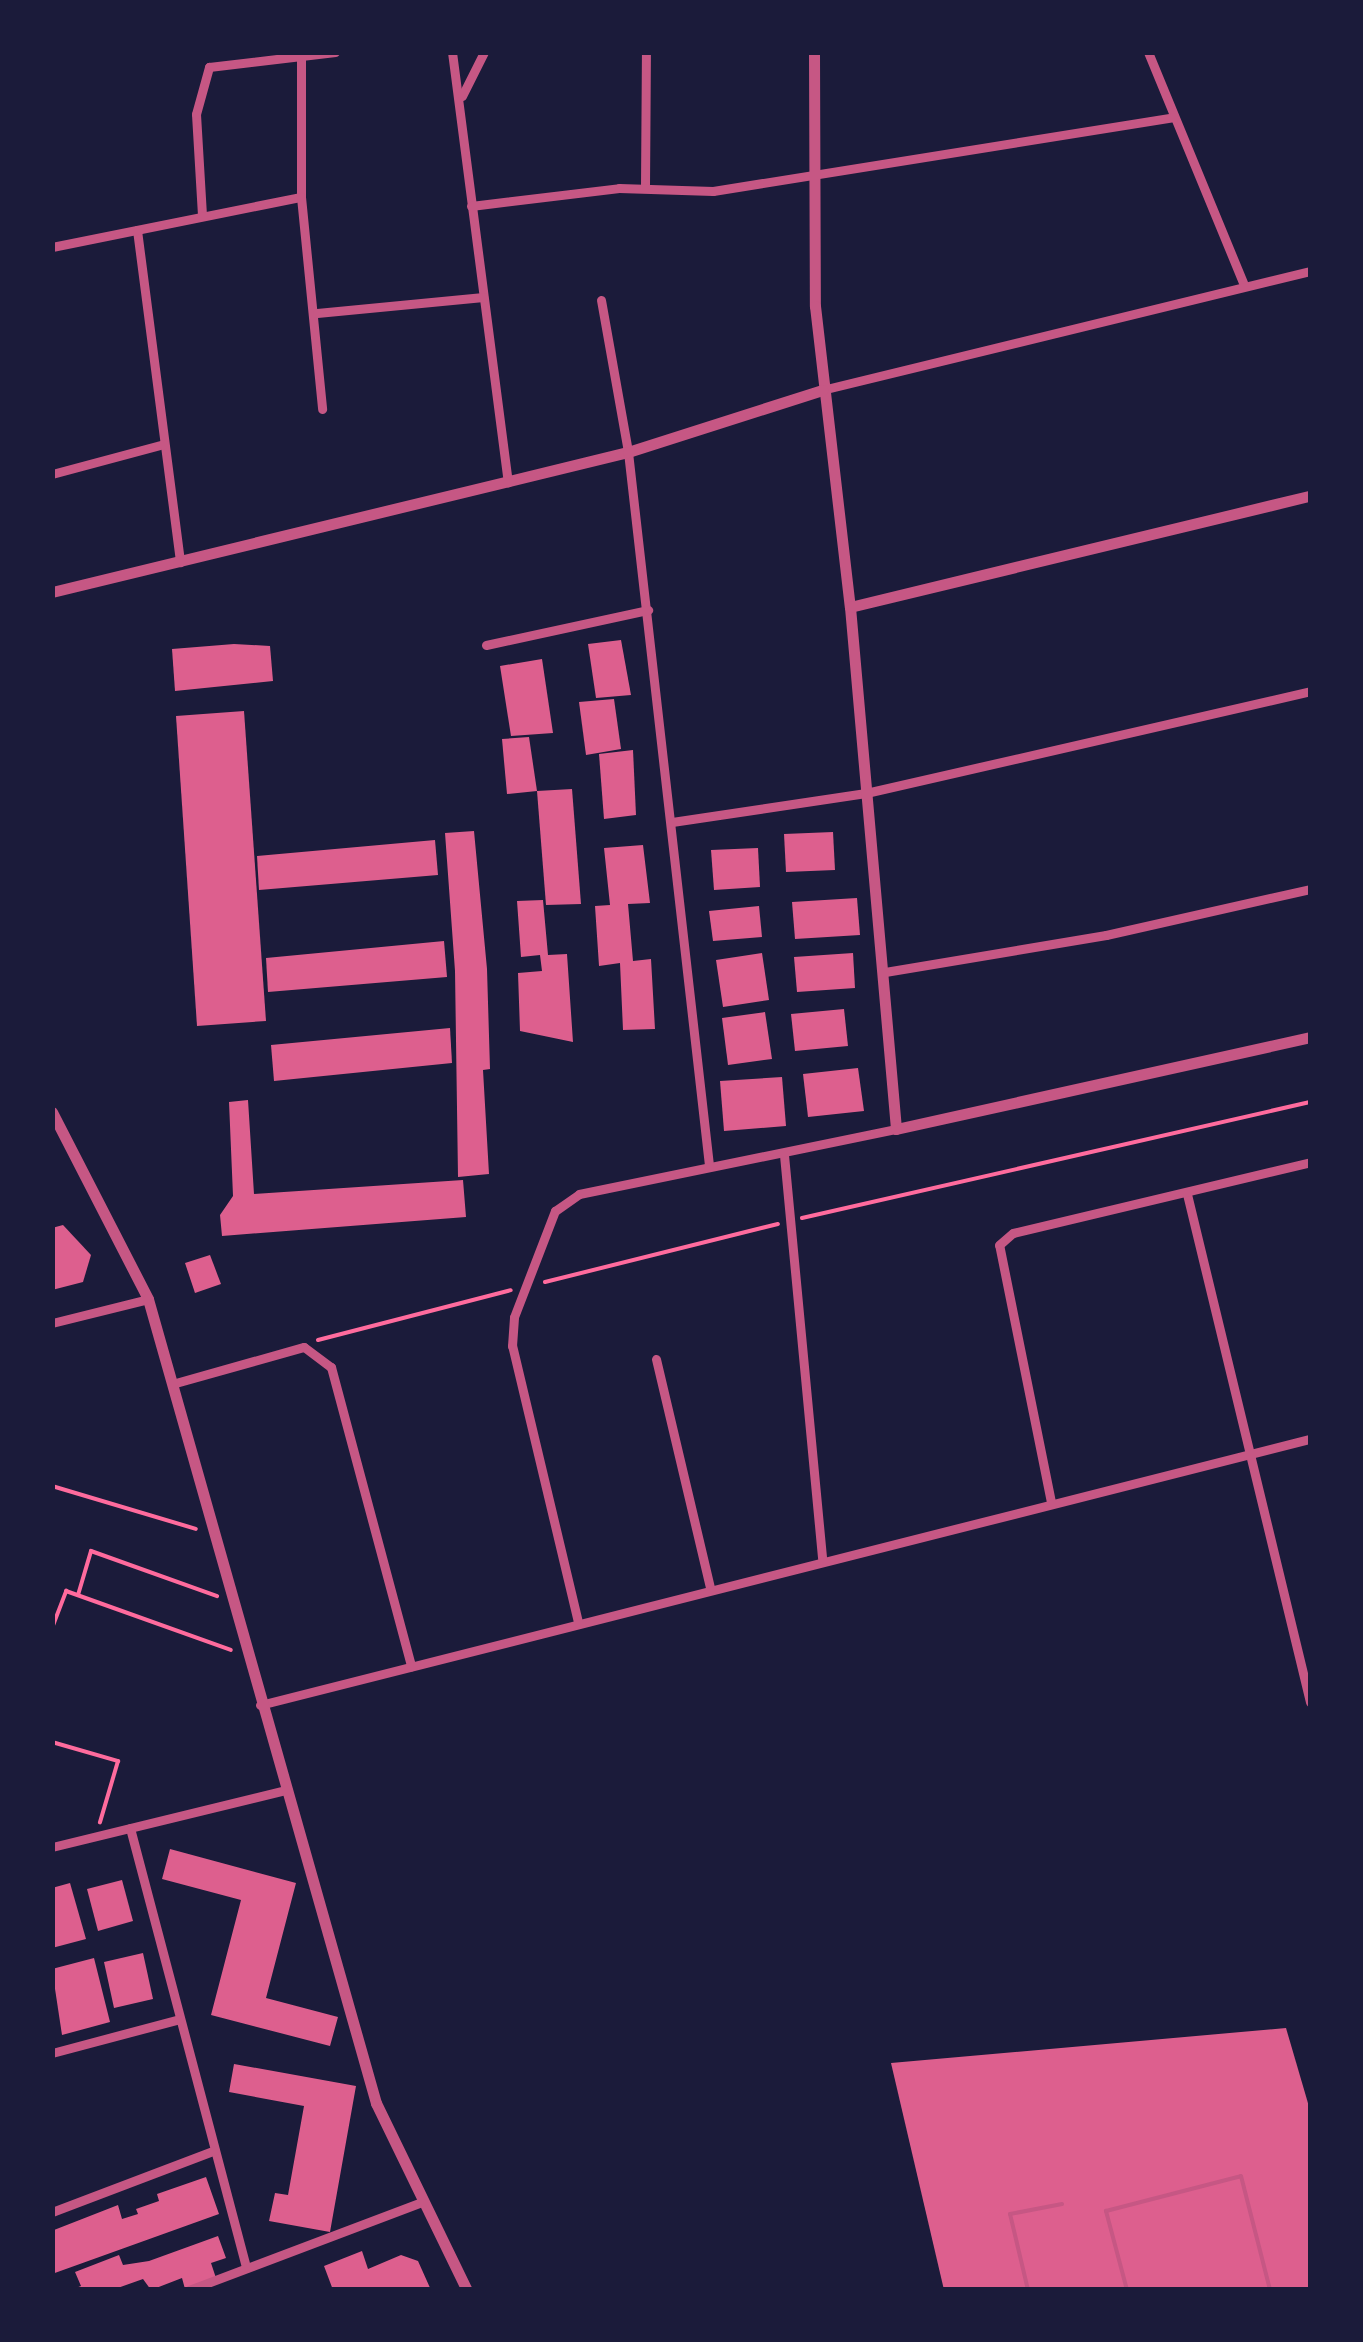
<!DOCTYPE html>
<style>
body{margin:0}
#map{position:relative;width:1363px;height:2342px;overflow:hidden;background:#1b1b3a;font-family:"Work Sans",sans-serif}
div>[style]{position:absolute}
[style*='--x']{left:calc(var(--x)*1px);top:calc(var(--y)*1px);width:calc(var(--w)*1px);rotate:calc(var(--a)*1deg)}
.building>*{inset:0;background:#dd5f8e}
.path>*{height:4px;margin:-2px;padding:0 2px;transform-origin:2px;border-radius:2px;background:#ff6b9d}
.service>*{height:4px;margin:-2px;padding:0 2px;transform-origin:2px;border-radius:2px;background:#c65784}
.minor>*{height:9px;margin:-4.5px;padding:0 4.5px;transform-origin:4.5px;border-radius:4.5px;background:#c65784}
.tertiary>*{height:11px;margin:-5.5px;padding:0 5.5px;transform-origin:5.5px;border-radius:5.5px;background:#c65784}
span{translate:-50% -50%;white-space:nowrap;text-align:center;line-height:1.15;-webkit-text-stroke:8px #1b1b3a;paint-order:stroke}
.frame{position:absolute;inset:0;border:55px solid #1b1b3a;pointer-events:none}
</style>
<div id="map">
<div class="building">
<i style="clip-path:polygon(621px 640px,631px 695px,596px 698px,588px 644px)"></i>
<i style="clip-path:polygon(234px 644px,270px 646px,273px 681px,175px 691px,172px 649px)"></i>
<i style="clip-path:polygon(542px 659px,553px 733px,511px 736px,500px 666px)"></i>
<i style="clip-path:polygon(614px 699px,621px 749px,586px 755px,579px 702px)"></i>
<i style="clip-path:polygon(244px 711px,266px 1021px,197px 1026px,176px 716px)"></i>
<i style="clip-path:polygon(529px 737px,537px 791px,507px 794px,502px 739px)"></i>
<i style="clip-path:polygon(633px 750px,636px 815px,604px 819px,599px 754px)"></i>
<i style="clip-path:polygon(572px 789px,581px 904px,546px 905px,537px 791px)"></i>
<i style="clip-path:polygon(474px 831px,487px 969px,490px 1069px,483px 1070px,489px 1174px,458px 1177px,455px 971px,445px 833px)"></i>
<i style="clip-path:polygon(833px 832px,835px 870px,786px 872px,784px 834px)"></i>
<i style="clip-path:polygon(435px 840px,438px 875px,259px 890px,257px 856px)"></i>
<i style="clip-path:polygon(643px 845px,650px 903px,628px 904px,633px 961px,651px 959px,655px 1029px,623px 1030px,620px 963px,599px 966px,595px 906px,610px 905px,604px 848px)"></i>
<i style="clip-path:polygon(758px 848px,760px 887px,714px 890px,711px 850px)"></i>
<i style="clip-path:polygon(857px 898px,860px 935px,795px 939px,792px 902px)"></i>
<i style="clip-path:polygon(543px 900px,548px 955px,567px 954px,573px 1042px,520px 1031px,518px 973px,542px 971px,540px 955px,521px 957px,517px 901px)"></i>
<i style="clip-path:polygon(759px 906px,762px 937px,713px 941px,709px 911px)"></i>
<i style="clip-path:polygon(444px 941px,447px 977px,268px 992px,266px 958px)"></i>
<i style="clip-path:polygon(762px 953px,769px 1000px,723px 1007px,716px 960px)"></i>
<i style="clip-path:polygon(853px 953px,855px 988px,797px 992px,794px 957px)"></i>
<i style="clip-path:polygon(844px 1009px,848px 1046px,795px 1051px,791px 1014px)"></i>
<i style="clip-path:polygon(765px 1012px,772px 1059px,728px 1065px,722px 1018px)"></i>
<i style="clip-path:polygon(450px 1028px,452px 1063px,274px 1081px,271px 1045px)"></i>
<i style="clip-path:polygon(858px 1068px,864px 1111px,808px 1117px,803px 1074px)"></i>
<i style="clip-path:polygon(782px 1077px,786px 1126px,724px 1131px,720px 1081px)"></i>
<i style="clip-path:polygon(248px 1100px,254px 1194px,463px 1180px,466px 1217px,222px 1236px,220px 1215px,233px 1196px,229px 1102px)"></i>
<i style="clip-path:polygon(63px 1225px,91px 1255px,83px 1282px,52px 1290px,52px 1228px)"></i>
<i style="clip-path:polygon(210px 1255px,221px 1284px,195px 1293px,185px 1263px)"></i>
<i style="clip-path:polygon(170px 1849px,296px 1883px,266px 1998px,338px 2017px,330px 2046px,211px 2015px,241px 1900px,162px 1879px)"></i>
<i style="clip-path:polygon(122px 1880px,133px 1921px,98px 1931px,87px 1889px)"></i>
<i style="clip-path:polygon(70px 1883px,86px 1939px,52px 1948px,52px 1888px)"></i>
<i style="clip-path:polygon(143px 1953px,153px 1999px,114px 2008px,104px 1962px)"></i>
<i style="clip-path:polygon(94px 1958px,110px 2022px,62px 2035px,52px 1969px)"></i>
<i style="clip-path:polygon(1286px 2028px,1310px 2110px,1310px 2290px,944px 2290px,891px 2063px)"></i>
<i style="clip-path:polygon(234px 2064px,356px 2086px,330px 2232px,269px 2221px,275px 2193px,288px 2195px,304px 2106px,229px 2092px)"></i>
<i style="clip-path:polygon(206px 2177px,219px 2214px,52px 2274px,54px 2230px,118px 2205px,122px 2219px,138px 2214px,136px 2209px,159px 2201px,157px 2194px)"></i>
<i style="clip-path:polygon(218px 2236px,226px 2258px,211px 2263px,216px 2278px,185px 2289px,182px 2278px,151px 2290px,143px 2279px,112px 2290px,73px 2289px,81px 2286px,75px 2272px,119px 2255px,123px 2265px,149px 2261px)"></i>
<i style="clip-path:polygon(362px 2251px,368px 2269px,401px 2255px,418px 2261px,431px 2290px,333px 2290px,324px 2266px)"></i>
</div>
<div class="path">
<i style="--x:802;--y:1218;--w:521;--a:-12.86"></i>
<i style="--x:545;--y:1282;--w:240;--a:-14"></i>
<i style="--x:318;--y:1340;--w:199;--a:-14.5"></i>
<i style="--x:52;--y:1486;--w:150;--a:16.6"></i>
<i style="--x:78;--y:1595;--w:46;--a:-73.5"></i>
<i style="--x:91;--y:1551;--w:134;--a:19.7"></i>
<i style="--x:52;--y:1628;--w:40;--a:-69"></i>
<i style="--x:66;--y:1591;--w:175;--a:19.7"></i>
<i style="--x:52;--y:1742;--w:69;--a:16.1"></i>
<i style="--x:118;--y:1761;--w:64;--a:106.4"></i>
</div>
<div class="service">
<i style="--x:1028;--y:2290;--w:78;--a:-103.3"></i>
<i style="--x:1010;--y:2214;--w:53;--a:-10.9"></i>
<i style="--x:1127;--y:2290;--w:82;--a:-104.9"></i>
<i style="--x:1106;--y:2211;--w:139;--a:-14.5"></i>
<i style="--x:1241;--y:2176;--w:118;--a:75.7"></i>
</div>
<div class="minor">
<i style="--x:452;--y:52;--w:434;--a:82.6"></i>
<i style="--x:1148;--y:52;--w:252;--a:67.6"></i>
<i style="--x:301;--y:56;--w:141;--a:90"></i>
<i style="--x:462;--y:96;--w:49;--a:-63.4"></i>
<i style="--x:645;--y:187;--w:135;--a:-89.6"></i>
<i style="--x:471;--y:206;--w:149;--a:-6.9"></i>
<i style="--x:619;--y:188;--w:94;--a:1.8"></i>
<i style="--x:713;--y:191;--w:467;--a:-9.1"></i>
<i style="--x:202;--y:215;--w:101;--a:-93.4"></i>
<i style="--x:196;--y:114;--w:49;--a:-74.5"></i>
<i style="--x:209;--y:67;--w:127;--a:-6.8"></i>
<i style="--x:137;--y:230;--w:335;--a:82.6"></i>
<i style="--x:52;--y:247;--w:254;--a:-11.4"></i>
<i style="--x:301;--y:197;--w:213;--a:84.3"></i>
<i style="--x:601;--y:300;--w:154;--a:79.9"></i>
<i style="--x:628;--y:452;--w:718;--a:83.52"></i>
<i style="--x:317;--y:313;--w:167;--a:-5.5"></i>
<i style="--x:822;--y:390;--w:502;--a:-13.7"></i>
<i style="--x:52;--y:474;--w:116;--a:-15"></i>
<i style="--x:486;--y:645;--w:166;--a:-12.2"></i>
<i style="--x:672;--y:822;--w:196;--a:-8.5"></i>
<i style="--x:866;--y:793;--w:456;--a:-12.9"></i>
<i style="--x:885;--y:972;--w:224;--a:-9.5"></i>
<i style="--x:1106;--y:935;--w:209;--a:-12.7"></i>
<i style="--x:784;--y:1155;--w:405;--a:84.6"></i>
<i style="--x:1187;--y:1194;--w:523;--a:76.39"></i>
<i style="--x:52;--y:1323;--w:99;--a:-14"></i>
<i style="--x:656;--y:1359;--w:234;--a:76.7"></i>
<i style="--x:172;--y:1384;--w:137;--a:-15.7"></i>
<i style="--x:304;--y:1347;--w:34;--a:37"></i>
<i style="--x:331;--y:1367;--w:310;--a:75"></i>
<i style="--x:1051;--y:1502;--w:262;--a:-101.4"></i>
<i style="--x:999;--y:1245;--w:18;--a:-41"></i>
<i style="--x:1013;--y:1233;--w:305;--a:-13.4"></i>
<i style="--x:578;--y:1622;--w:284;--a:-103.4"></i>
<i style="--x:512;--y:1346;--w:29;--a:-86"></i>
<i style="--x:514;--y:1317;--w:114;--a:-68.9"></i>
<i style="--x:555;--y:1211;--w:29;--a:-35"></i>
<i style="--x:579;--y:1194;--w:324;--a:-11.6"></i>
<i style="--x:260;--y:1705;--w:1083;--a:-14.22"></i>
<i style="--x:130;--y:1828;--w:455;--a:75.2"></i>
<i style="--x:52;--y:1847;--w:240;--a:-13.7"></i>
<i style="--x:52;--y:2053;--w:132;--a:-14.9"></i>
<i style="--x:52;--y:2212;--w:174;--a:-20.8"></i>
<i style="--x:189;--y:2290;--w:251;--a:-20.7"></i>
</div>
<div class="tertiary">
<i style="--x:814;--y:52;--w:254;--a:89.8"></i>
<i style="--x:815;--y:306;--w:303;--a:83.4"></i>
<i style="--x:850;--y:607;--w:524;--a:84.96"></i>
<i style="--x:896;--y:1129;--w:424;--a:-12.5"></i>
<i style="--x:52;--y:592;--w:593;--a:-13.66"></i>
<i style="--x:628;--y:452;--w:204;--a:-17.7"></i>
<i style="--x:850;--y:607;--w:473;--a:-13.6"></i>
<i style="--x:52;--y:1112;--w:210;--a:62.8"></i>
<i style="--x:148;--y:1299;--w:836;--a:74.17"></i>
<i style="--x:376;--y:2103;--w:208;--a:64.1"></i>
</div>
<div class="frame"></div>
</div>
